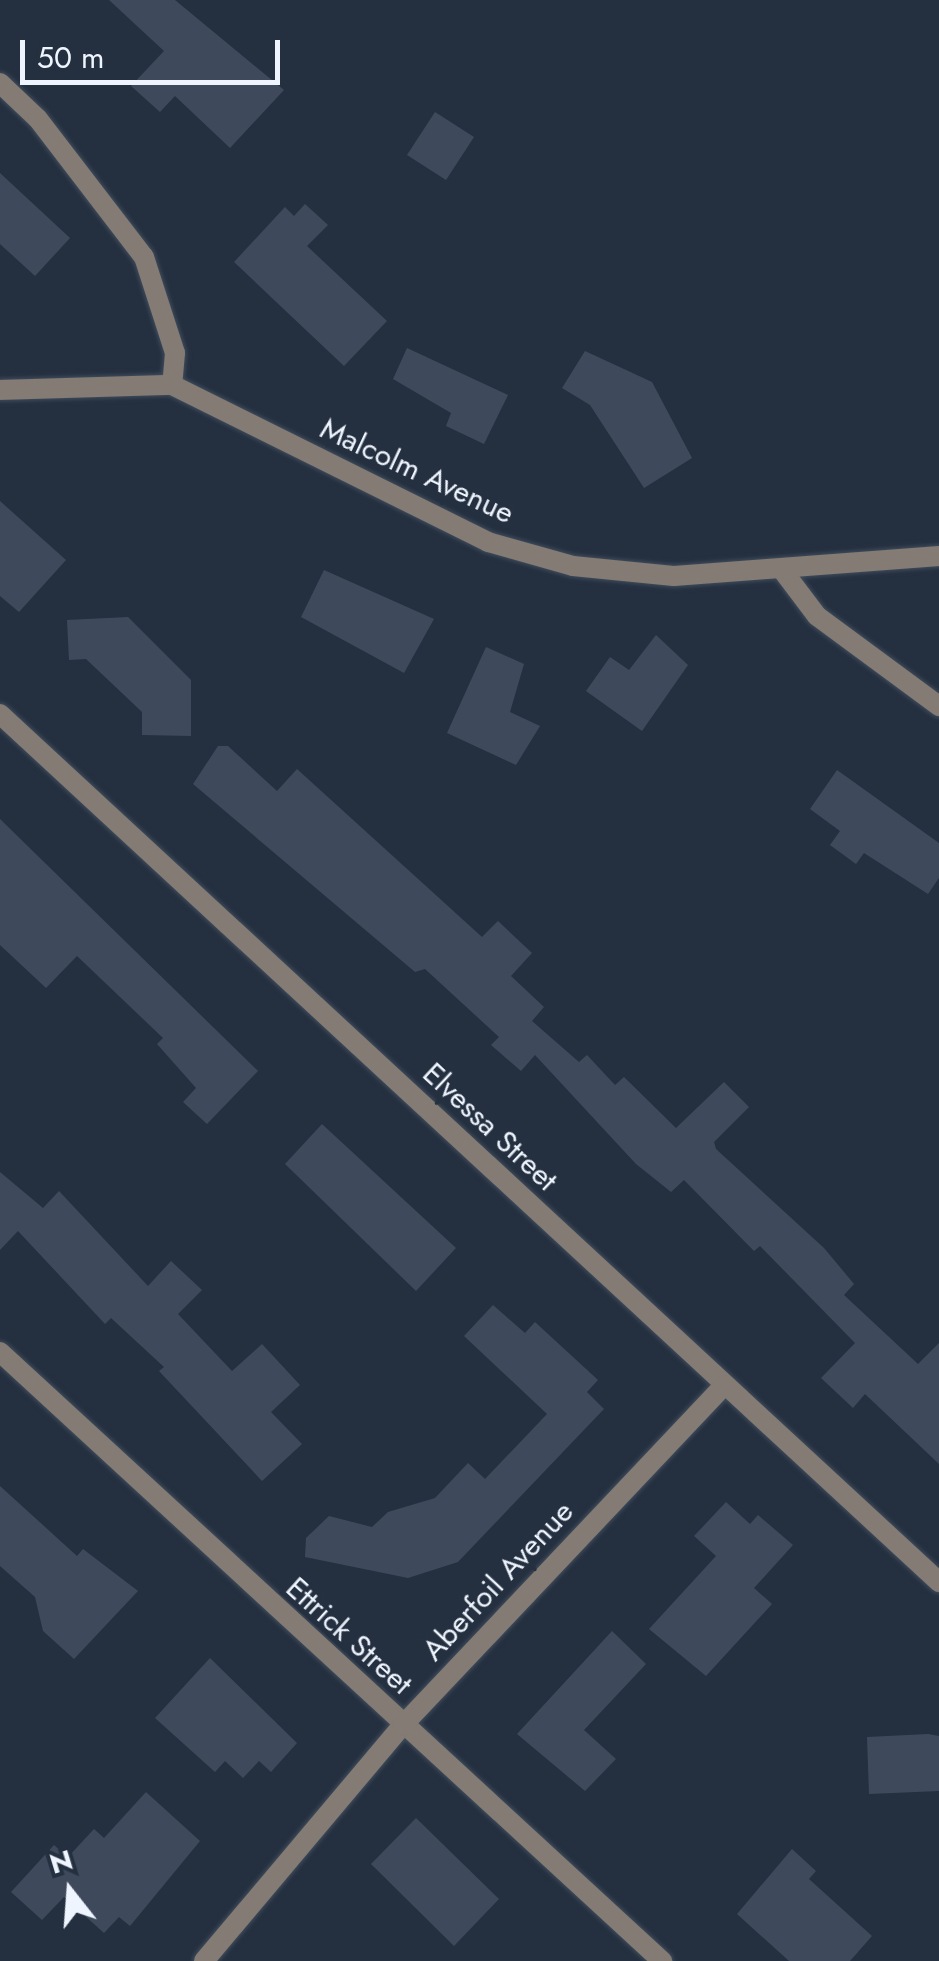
<!DOCTYPE html>
<style>
body{margin:0}
#map{position:relative;width:939px;height:1961px;overflow:hidden;background:#243040;font-family:Jost,sans-serif}
div>[style]{position:absolute}
[style*='--x']{left:calc(var(--x)*1px);top:calc(var(--y)*1px);width:calc(var(--w)*1px);rotate:calc(var(--a)*1deg)}
.building>*{inset:0;background:#3e4a5b}
.roads{filter:drop-shadow(0 0 2px #404c5b) drop-shadow(0 0 2px #404c5b)}
.minor>*{height:20px;margin:-10px;padding:0 10px;transform-origin:10px;border-radius:10px;background:#837b74}
.tertiary>*{height:20px;margin:-10px;padding:0 10px;transform-origin:10px;border-radius:10px;background:#837b74}
span{translate:-50% -50%;white-space:nowrap;text-align:center;line-height:1.15;-webkit-text-stroke:10px #243040;paint-order:stroke}
.street-label{font-size:30px;color:#eff5fe}
.north{position:absolute;left:20px;top:1841px;width:100px;height:100px;-webkit-text-stroke:8px #243040;paint-order:stroke;rotate:343deg;font-size:28px;font-weight:700;line-height:40px;text-align:center;color:#eff5fe}
.north::after{content:'';display:block;margin:auto;width:35px;height:45px;background:#eff5fe;clip-path:polygon(50% 0,100% 100%,50% 72%,0 100%)}
.scale{position:absolute;left:20px;top:40px;width:260px;height:45px;box-sizing:border-box;border:5px solid #eff5fe;border-top:0;padding-left:12px;font-size:30px;line-height:35px;white-space:nowrap;color:#eff5fe;-webkit-text-stroke:8px #243040;paint-order:stroke}
</style>
<div id="map">
<div class="building">
<i style="clip-path:polygon(109px 0,175px 0,284px 90px,230px 148px,175px 96px,160px 112px,131px 86px,164px 51px)"></i>
<i style="clip-path:polygon(435px 112px,474px 137px,446px 180px,407px 155px)"></i>
<i style="clip-path:polygon(0 173px,70px 238px,35px 276px,0 244px)"></i>
<i style="clip-path:polygon(305px 204px,328px 225px,307px 246px,387px 321px,344px 366px,234px 262px,285px 207px,294px 216px)"></i>
<i style="clip-path:polygon(407px 348px,508px 395px,484px 444px,446px 426px,451px 413px,393px 379px)"></i>
<i style="clip-path:polygon(585px 351px,652px 382px,692px 458px,644px 488px,590px 405px,562px 388px)"></i>
<i style="clip-path:polygon(0 501px,66px 560px,19px 612px,0 596px)"></i>
<i style="clip-path:polygon(324px 570px,434px 619px,404px 673px,301px 617px)"></i>
<i style="clip-path:polygon(128px 617px,191px 680px,191px 736px,142px 735px,142px 712px,86px 659px,69px 660px,67px 620px)"></i>
<i style="clip-path:polygon(656px 635px,688px 665px,642px 731px,586px 691px,610px 657px,629px 670px)"></i>
<i style="clip-path:polygon(486px 647px,524px 664px,510px 712px,540px 726px,516px 765px,447px 733px)"></i>
<i style="clip-path:polygon(218px 746px,228px 746px,277px 791px,297px 769px,482px 937px,498px 921px,532px 953px,511px 976px,544px 1007px,532px 1021px,579px 1062px,587px 1055px,615px 1085px,624px 1077px,676px 1128px,724px 1082px,749px 1107px,714px 1142px,716px 1149px,824px 1248px,854px 1284px,844px 1295px,918px 1364px,939px 1343px,939px 1464px,865px 1394px,853px 1408px,821px 1378px,855px 1343px,760px 1246px,754px 1251px,684px 1180px,671px 1192px,636px 1164px,535px 1055px,521px 1071px,491px 1045px,499px 1037px,425px 969px,415px 972px,193px 784px)"></i>
<i style="clip-path:polygon(837px 770px,939px 843px,939px 878px,928px 894px,864px 853px,856px 864px,830px 845px,840px 831px,810px 809px)"></i>
<i style="clip-path:polygon(0 819px,258px 1071px,207px 1124px,183px 1102px,196px 1088px,157px 1044px,163px 1038px,77px 956px,46px 988px,0 945px)"></i>
<i style="clip-path:polygon(322px 1124px,456px 1248px,416px 1291px,285px 1164px)"></i>
<i style="clip-path:polygon(0 1172px,43px 1208px,59px 1191px,148px 1286px,171px 1261px,202px 1290px,178px 1314px,232px 1371px,262px 1344px,300px 1385px,271px 1412px,302px 1444px,262px 1481px,159px 1371px,164px 1367px,111px 1318px,105px 1324px,18px 1231px,0 1250px)"></i>
<i style="clip-path:polygon(493px 1305px,525px 1333px,535px 1322px,598px 1380px,587px 1392px,604px 1409px,458px 1562px,408px 1578px,305px 1557px,306px 1538px,329px 1516px,372px 1527px,388px 1512px,435px 1498px,468px 1463px,485px 1479px,547px 1414px,464px 1336px)"></i>
<i style="clip-path:polygon(0 1486px,77px 1556px,83px 1549px,138px 1591px,74px 1659px,43px 1631px,35px 1597px,0 1566px)"></i>
<i style="clip-path:polygon(726px 1502px,750px 1524px,758px 1515px,793px 1545px,754px 1588px,772px 1604px,706px 1676px,649px 1629px,716px 1556px,694px 1536px)"></i>
<i style="clip-path:polygon(612px 1631px,646px 1664px,584px 1730px,616px 1759px,585px 1791px,517px 1734px)"></i>
<i style="clip-path:polygon(210px 1658px,297px 1743px,271px 1772px,259px 1761px,243px 1778px,225px 1761px,215px 1772px,155px 1718px)"></i>
<i style="clip-path:polygon(928px 1734px,939px 1736px,939px 1791px,869px 1794px,867px 1737px)"></i>
<i style="clip-path:polygon(146px 1792px,200px 1841px,130px 1926px,119px 1917px,104px 1933px,64px 1897px,42px 1920px,11px 1892px,54px 1845px,68px 1857px,94px 1829px,104px 1838px)"></i>
<i style="clip-path:polygon(416px 1818px,499px 1899px,454px 1946px,371px 1864px)"></i>
<i style="clip-path:polygon(792px 1849px,816px 1871px,809px 1879px,872px 1936px,850px 1961px,789px 1961px,737px 1914px)"></i>
</div>
<div class="roads">
<div class="minor">
<i style="--x:0;--y:83;--w:52;--a:43.5"></i>
<i style="--x:38;--y:119;--w:174;--a:52.5"></i>
<i style="--x:144;--y:257;--w:101;--a:72.1"></i>
<i style="--x:175;--y:353;--w:32;--a:95"></i>
<i style="--x:783;--y:571;--w:56;--a:52.9"></i>
<i style="--x:817;--y:616;--w:152;--a:36.4"></i>
<i style="--x:0;--y:714;--w:1279;--a:42.75"></i>
<i style="--x:0;--y:1352;--w:900;--a:42.61"></i>
<i style="--x:204;--y:1961;--w:309;--a:-49.9"></i>
<i style="--x:403;--y:1725;--w:468;--a:-46.6"></i>
</div>
<div class="tertiary">
<i style="--x:0;--y:390;--w:172;--a:-1.7"></i>
<i style="--x:172;--y:385;--w:353;--a:26.4"></i>
<i style="--x:488;--y:542;--w:88;--a:15.8"></i>
<i style="--x:573;--y:566;--w:101;--a:5.7"></i>
<i style="--x:674;--y:576;--w:266;--a:-4.3"></i>
</div>
</div>
<div class="street-label">
<span style="left:417px;top:471px;rotate:25deg">Malcolm Avenue</span>
<span style="left:490px;top:1127px;rotate:43deg">Elvessa Street</span>
<span style="left:498px;top:1581px;rotate:-47deg">Aberfoil Avenue</span>
<span style="left:349px;top:1636px;rotate:42deg">Ettrick Street</span>
</div>
<div class="north">N</div>
<div class="scale">50 m</div>
</div>
